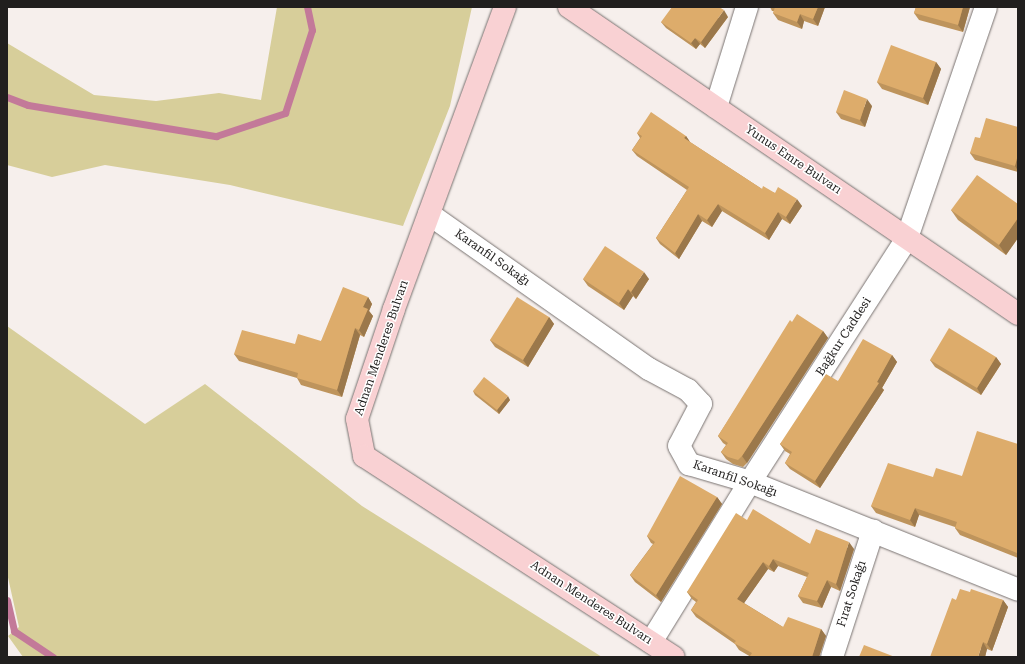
<!DOCTYPE html>
<meta charset="utf-8">
<style>
body{margin:0}
#map{position:relative;width:1025px;height:664px;overflow:hidden;background:#f6efec;font-family:"Roboto Serif",serif}
div>[style]{position:absolute}
[style*='--x']{left:calc(var(--x)*1px);top:calc(var(--y)*1px);width:calc(var(--w)*1px);rotate:calc(var(--a)*1deg)}
.green>*{inset:0;background:#d7ce9a}
.stream>*{height:7px;margin:-3.5px;padding:0 3.5px;transform-origin:3.5px;border-radius:3.5px;background:#c37999}
.roads{filter:drop-shadow(0 0 1px #797371) drop-shadow(0 0 1px #797371)}
.street>*{height:22px;margin:-11px;padding:0 11px;transform-origin:11px;border-radius:11px;background:#fff}
.secondary>*{height:22px;margin:-11px;padding:0 11px;transform-origin:11px;border-radius:11px;background:#f9d1d3}
.wall>*{inset:0;background:#be945c}
.shaded-wall>*{inset:0;background:#9b784b}
.building>*{inset:0;background:#ddac6b}
span{translate:-50% -50%;white-space:nowrap;text-align:center;line-height:1.15;-webkit-text-stroke:3px #fff;paint-order:stroke}
.street-label{font-size:12px;color:#211f1e}
.frame{position:absolute;inset:0;border:8px solid #211f1e;pointer-events:none}
</style>
<div id="map">
<div class="green">
<i style="clip-path:polygon(277px 7px,472px 7px,450px 106px,403px 226px,230px 185px,105px 165px,52px 177px,7px 165px,7px 43px,94px 95px,156px 101px,219px 93px,261px 100px)"></i>
<i style="clip-path:polygon(7px 326px,145px 424px,205px 384px,362px 506px,602px 657px,23px 657px,8px 636px,19px 627px,7px 573px)"></i>
</div>
<div class="stream">
<i style="--x:7;--y:97;--w:22;--a:21"></i>
<i style="--x:28;--y:105;--w:191;--a:9.4"></i>
<i style="--x:216;--y:136;--w:73;--a:-18.4"></i>
<i style="--x:285;--y:113;--w:87;--a:-72"></i>
<i style="--x:312;--y:30;--w:24;--a:-102"></i>
<i style="--x:7;--y:600;--w:32;--a:77"></i>
<i style="--x:14;--y:631;--w:47;--a:33.7"></i>
</div>
<div class="roads">
<div class="street">
<i style="--x:716;--y:107;--w:105;--a:-72.8"></i>
<i style="--x:429;--y:214;--w:269;--a:35.2"></i>
<i style="--x:649;--y:369;--w:44;--a:28.3"></i>
<i style="--x:688;--y:390;--w:19;--a:47"></i>
<i style="--x:701;--y:404;--w:47;--a:117.6"></i>
<i style="--x:679;--y:446;--w:21;--a:61"></i>
<i style="--x:689;--y:464;--w:64;--a:16.4"></i>
<i style="--x:750;--y:482;--w:289;--a:21.9"></i>
<i style="--x:651;--y:642;--w:188;--a:-58.3"></i>
<i style="--x:750;--y:482;--w:290;--a:-57.2"></i>
<i style="--x:907;--y:238;--w:244;--a:-71.1"></i>
<i style="--x:832;--y:657;--w:133;--a:-72"></i>
</div>
<div class="secondary">
<i style="--x:505;--y:7;--w:322;--a:110.2"></i>
<i style="--x:394;--y:309;--w:116;--a:108.6"></i>
<i style="--x:357;--y:419;--w:38;--a:79"></i>
<i style="--x:364;--y:456;--w:369;--a:33"></i>
<i style="--x:569;--y:7;--w:544;--a:34.36"></i>
</div>
</div>
<div class="wall">
<i style="clip-path:polygon(770px 7px,825px 7px,818px 26px,804px 21px,802px 29px,778px 20px,773px 13px,774px 11px,772px 11px)"></i>
<i style="clip-path:polygon(916px 7px,970px 7px,963px 32px,919px 20px,914px 13px)"></i>
<i style="clip-path:polygon(728px 17px,705px 48px,700px 44px,696px 49px,666px 28px,661px 22px)"></i>
<i style="clip-path:polygon(936px 62px,941px 69px,928px 105px,882px 89px,877px 82px)"></i>
<i style="clip-path:polygon(872px 106px,865px 127px,841px 119px,836px 112px)"></i>
<i style="clip-path:polygon(1018px 127px,1018px 172px,975px 160px,970px 153px,980px 138px)"></i>
<i style="clip-path:polygon(637px 133px,686px 136px,690px 142px,762px 189px,775px 193px,802px 206px,790px 224px,782px 219px,769px 240px,722px 211px,712px 227px,702px 221px,679px 259px,660px 244px,656px 238px,687px 190px,637px 156px,632px 150px,640px 138px)"></i>
<i style="clip-path:polygon(1018px 204px,1018px 238px,1006px 255px,958px 220px,951px 210px)"></i>
<i style="clip-path:polygon(583px 279px,649px 279px,636px 299px,633px 296px,624px 310px,588px 286px)"></i>
<i style="clip-path:polygon(368px 297px,372px 304px,369px 311px,373px 316px,364px 337px,360px 335px,342px 397px,301px 385px,297px 378px,239px 361px,234px 354px,295px 344px,321px 341px)"></i>
<i style="clip-path:polygon(549px 317px,554px 324px,528px 367px,495px 347px,490px 340px)"></i>
<i style="clip-path:polygon(792px 322px,823px 331px,828px 338px,747px 463px,743px 467px,733px 464px,726px 459px,721px 452px,726px 445px,723px 443px,718px 436px)"></i>
<i style="clip-path:polygon(892px 355px,897px 362px,882px 388px,884px 390px,820px 488px,790px 469px,785px 463px,790px 454px,785px 451px,780px 444px,838px 381px)"></i>
<i style="clip-path:polygon(996px 357px,1001px 364px,981px 395px,935px 367px,930px 360px)"></i>
<i style="clip-path:polygon(473px 391px,510px 400px,499px 414px,475px 395px)"></i>
<i style="clip-path:polygon(1018px 444px,1018px 558px,960px 535px,955px 528px,955px 527px,919px 515px,915px 527px,876px 513px,871px 506px,933px 477px,962px 476px)"></i>
<i style="clip-path:polygon(717px 497px,722px 504px,661px 602px,635px 582px,630px 575px,653px 544px,651px 543px,647px 536px)"></i>
<i style="clip-path:polygon(747px 520px,810px 544px,854px 549px,840px 591px,831px 587px,822px 608px,803px 603px,798px 596px,807px 577px,778px 566px,774px 572px,768px 569px,744px 603px,783px 627px,821px 629px,826px 636px,819px 657px,751px 657px,739px 650px,735px 644px,696px 617px,691px 610px,696px 602px,692px 599px,687px 592px)"></i>
<i style="clip-path:polygon(970px 592px,1003px 600px,1008px 607px,992px 651px,987px 649px,985px 657px,956px 600px)"></i>
</div>
<div class="shaded-wall">
<i style="clip-path:polygon(818px 7px,825px 7px,818px 26px,813px 19px)"></i>
<i style="clip-path:polygon(963px 7px,970px 7px,963px 32px,958px 25px)"></i>
<i style="clip-path:polygon(724px 10px,728px 17px,705px 48px,701px 42px)"></i>
<i style="clip-path:polygon(800px 14px,804px 21px,802px 29px,797px 22px)"></i>
<i style="clip-path:polygon(695px 38px,700px 44px,696px 49px,691px 43px)"></i>
<i style="clip-path:polygon(936px 62px,941px 69px,928px 105px,923px 98px)"></i>
<i style="clip-path:polygon(867px 99px,872px 106px,865px 127px,860px 120px)"></i>
<i style="clip-path:polygon(686px 136px,690px 142px,684px 138px)"></i>
<i style="clip-path:polygon(1018px 154px,1018px 171px,1015px 166px)"></i>
<i style="clip-path:polygon(797px 199px,802px 206px,790px 224px,786px 217px)"></i>
<i style="clip-path:polygon(718px 204px,722px 211px,712px 227px,707px 220px)"></i>
<i style="clip-path:polygon(778px 212px,782px 219px,769px 240px,765px 233px)"></i>
<i style="clip-path:polygon(698px 214px,702px 221px,679px 259px,675px 253px)"></i>
<i style="clip-path:polygon(1018px 218px,1018px 238px,1006px 255px,999px 245px)"></i>
<i style="clip-path:polygon(644px 272px,649px 279px,636px 299px,631px 292px)"></i>
<i style="clip-path:polygon(628px 289px,633px 296px,624px 310px,619px 303px)"></i>
<i style="clip-path:polygon(368px 297px,372px 304px,369px 311px,373px 316px,364px 337px,359px 330px,363px 307px)"></i>
<i style="clip-path:polygon(549px 317px,554px 324px,528px 367px,523px 360px)"></i>
<i style="clip-path:polygon(355px 328px,360px 335px,342px 397px,337px 390px)"></i>
<i style="clip-path:polygon(823px 331px,828px 338px,747px 463px,742px 456px)"></i>
<i style="clip-path:polygon(892px 355px,897px 362px,882px 388px,884px 390px,820px 488px,815px 481px,877px 382px)"></i>
<i style="clip-path:polygon(996px 357px,1001px 364px,981px 395px,977px 388px)"></i>
<i style="clip-path:polygon(508px 396px,510px 400px,499px 414px,497px 410px)"></i>
<i style="clip-path:polygon(717px 497px,722px 504px,661px 602px,656px 595px)"></i>
<i style="clip-path:polygon(915px 508px,919px 515px,915px 527px,910px 520px)"></i>
<i style="clip-path:polygon(849px 542px,854px 549px,840px 591px,836px 584px)"></i>
<i style="clip-path:polygon(773px 559px,778px 566px,774px 572px,769px 566px)"></i>
<i style="clip-path:polygon(763px 562px,768px 569px,742px 606px,737px 599px)"></i>
<i style="clip-path:polygon(827px 580px,831px 587px,822px 608px,817px 601px)"></i>
<i style="clip-path:polygon(1003px 600px,1008px 607px,992px 651px,987px 644px)"></i>
<i style="clip-path:polygon(821px 629px,826px 636px,819px 657px,812px 657px)"></i>
<i style="clip-path:polygon(983px 642px,987px 649px,985px 657px,978px 657px)"></i>
</div>
<div class="building">
<i style="clip-path:polygon(672px 7px,719px 7px,724px 10px,701px 42px,695px 38px,691px 43px,661px 22px)"></i>
<i style="clip-path:polygon(775px 7px,818px 7px,813px 19px,800px 14px,797px 22px,773px 13px)"></i>
<i style="clip-path:polygon(916px 7px,963px 7px,958px 25px,914px 13px)"></i>
<i style="clip-path:polygon(891px 45px,936px 62px,923px 98px,877px 82px)"></i>
<i style="clip-path:polygon(844px 90px,867px 99px,860px 120px,836px 112px)"></i>
<i style="clip-path:polygon(651px 112px,686px 136px,684px 138px,762px 189px,763px 186px,775px 193px,778px 187px,797px 199px,786px 217px,778px 212px,765px 233px,718px 204px,707px 220px,698px 214px,675px 253px,656px 238px,689px 187px,632px 150px,642px 136px,637px 133px)"></i>
<i style="clip-path:polygon(986px 118px,1018px 127px,1018px 154px,1015px 166px,970px 153px,975px 137px,980px 138px)"></i>
<i style="clip-path:polygon(977px 175px,1018px 204px,1018px 218px,999px 245px,951px 210px)"></i>
<i style="clip-path:polygon(605px 246px,644px 272px,631px 292px,628px 289px,619px 303px,583px 279px)"></i>
<i style="clip-path:polygon(343px 287px,368px 297px,363px 307px,368px 309px,359px 330px,355px 328px,337px 390px,297px 378px,298px 373px,234px 354px,242px 330px,295px 344px,298px 334px,321px 341px)"></i>
<i style="clip-path:polygon(517px 297px,549px 317px,523px 360px,490px 340px)"></i>
<i style="clip-path:polygon(797px 314px,823px 331px,742px 456px,738px 460px,728px 457px,721px 452px,728px 443px,718px 436px,790px 320px,792px 322px)"></i>
<i style="clip-path:polygon(949px 328px,996px 357px,977px 388px,930px 360px)"></i>
<i style="clip-path:polygon(863px 339px,892px 355px,877px 382px,879px 383px,815px 481px,785px 463px,792px 452px,780px 444px,826px 374px,838px 381px)"></i>
<i style="clip-path:polygon(484px 377px,508px 396px,497px 410px,473px 391px)"></i>
<i style="clip-path:polygon(977px 431px,1018px 444px,1018px 551px,1017px 553px,955px 528px,957px 522px,915px 508px,910px 520px,871px 506px,888px 463px,933px 477px,936px 468px,962px 476px)"></i>
<i style="clip-path:polygon(680px 476px,717px 497px,656px 595px,630px 575px,655px 542px,647px 536px)"></i>
<i style="clip-path:polygon(753px 509px,810px 544px,816px 529px,849px 542px,836px 584px,827px 580px,817px 601px,798px 596px,809px 573px,773px 559px,769px 566px,763px 562px,737px 599px,783px 627px,788px 617px,821px 629px,812px 657px,752px 657px,750px 656px,752px 653px,734px 643px,736px 641px,691px 610px,698px 600px,687px 592px,736px 513px,747px 520px)"></i>
<i style="clip-path:polygon(960px 589px,970px 592px,971px 589px,1003px 600px,987px 644px,983px 642px,978px 657px,930px 657px,952px 598px,956px 600px)"></i>
<i style="clip-path:polygon(864px 645px,895px 657px,859px 657px)"></i>
</div>
<div class="street-label">
<span style="left:793px;top:160px;rotate:34deg">Yunus Emre Bulvarı</span>
<span style="left:492px;top:258px;rotate:35deg">Karanfil Sokağı</span>
<span style="left:844px;top:337px;rotate:-57deg">Bağkur Caddesi</span>
<span style="left:382px;top:348px;rotate:-71deg">Adnan Menderes Bulvarı</span>
<span style="left:735px;top:479px;rotate:19deg">Karanfil Sokağı</span>
<span style="left:852px;top:594px;rotate:-72deg">Fırat Sokağı</span>
<span style="left:591px;top:603px;rotate:33deg">Adnan Menderes Bulvarı</span>
</div>
<div class="frame"></div>
</div>
